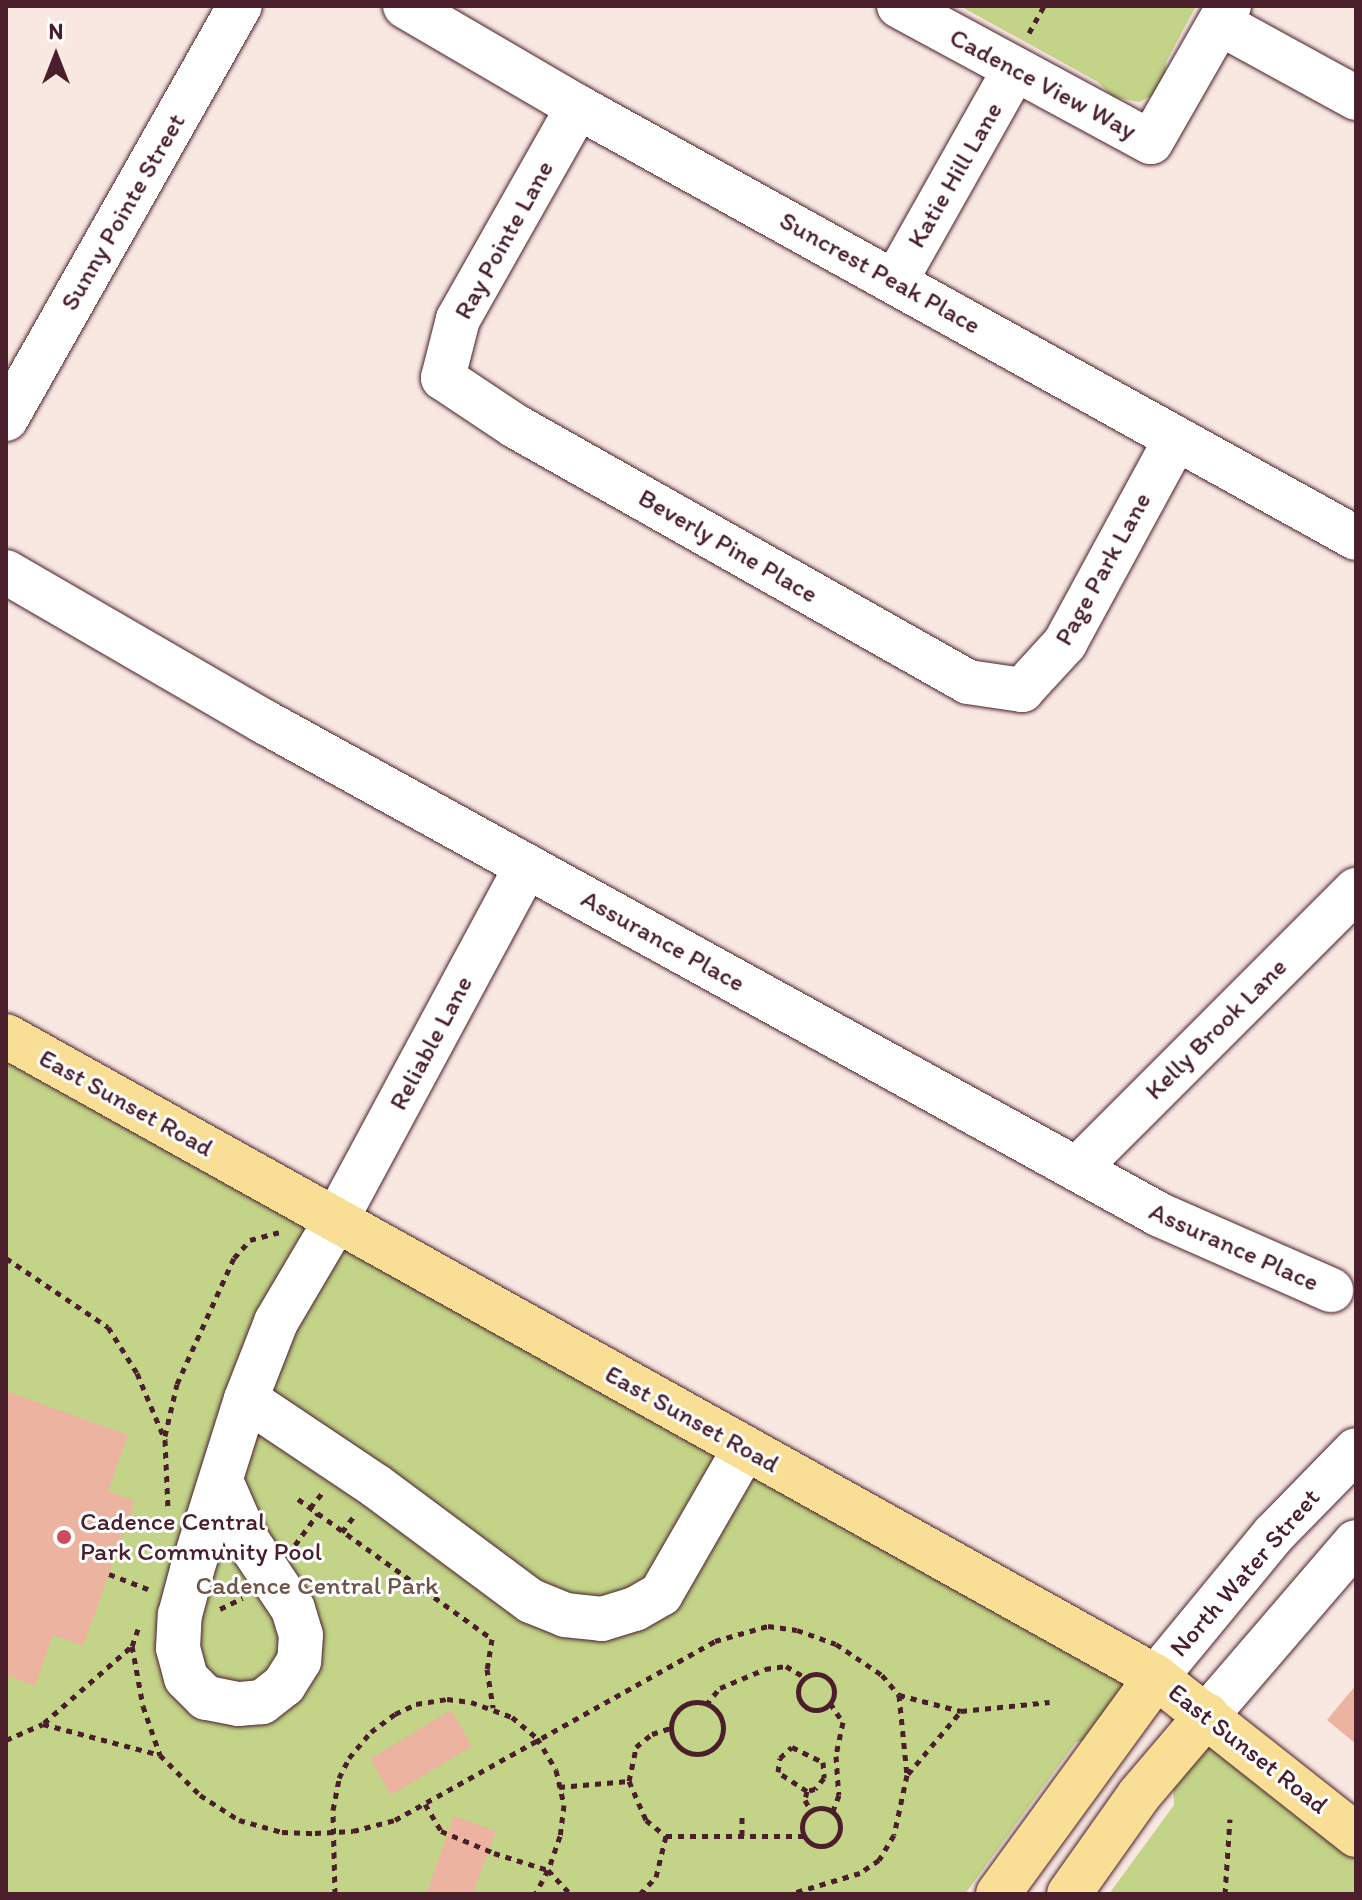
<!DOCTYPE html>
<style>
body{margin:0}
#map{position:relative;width:1362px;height:1900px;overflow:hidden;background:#f9e8e2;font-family:Itim,sans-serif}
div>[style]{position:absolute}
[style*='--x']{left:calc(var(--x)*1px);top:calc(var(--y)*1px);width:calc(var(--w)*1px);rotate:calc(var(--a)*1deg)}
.green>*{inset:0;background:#c3d388}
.building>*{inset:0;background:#ebb3a0}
.path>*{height:5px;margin-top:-2.5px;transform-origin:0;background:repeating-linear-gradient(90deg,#4a1f2b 0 6px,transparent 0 12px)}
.path>.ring{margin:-2.5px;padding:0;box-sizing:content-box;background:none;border:5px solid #4a1f2b;border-radius:50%}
.roads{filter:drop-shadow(0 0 2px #4a1f2b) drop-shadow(0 0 2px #4a1f2b)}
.minor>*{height:44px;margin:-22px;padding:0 22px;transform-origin:22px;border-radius:22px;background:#fff}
.major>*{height:44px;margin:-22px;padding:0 22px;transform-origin:22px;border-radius:22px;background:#f9df96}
.dots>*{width:22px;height:22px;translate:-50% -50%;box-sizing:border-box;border:4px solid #fff;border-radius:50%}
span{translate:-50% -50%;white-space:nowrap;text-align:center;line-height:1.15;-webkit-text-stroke:6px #fff;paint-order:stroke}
.street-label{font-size:26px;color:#4a1f2b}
.poi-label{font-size:26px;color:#4a1f2b}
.left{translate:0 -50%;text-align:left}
.park-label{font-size:26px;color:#6e5547}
.frame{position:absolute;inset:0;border:8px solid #4a1f2b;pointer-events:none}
.north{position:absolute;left:16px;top:16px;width:80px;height:80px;-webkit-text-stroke:6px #fff;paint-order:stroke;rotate:0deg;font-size:22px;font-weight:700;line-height:32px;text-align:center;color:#4a1f2b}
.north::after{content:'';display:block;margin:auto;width:28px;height:36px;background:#4a1f2b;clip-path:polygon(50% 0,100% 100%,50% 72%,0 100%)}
</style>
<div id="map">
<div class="green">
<i style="clip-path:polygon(960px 6px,1196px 6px,1166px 62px,1165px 79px,1153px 95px,1139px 102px,1113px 97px,1098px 82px)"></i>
<i style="clip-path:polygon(6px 1062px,1134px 1686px,1094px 1740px,1076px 1742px,965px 1894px,6px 1894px)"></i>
<i style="clip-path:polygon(1210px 1739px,1356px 1855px,1356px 1894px,1109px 1894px,1174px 1805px,1173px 1787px)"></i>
</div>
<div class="building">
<i style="clip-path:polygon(6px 1391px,128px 1435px,108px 1491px,135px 1501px,83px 1646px,53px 1635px,35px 1686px,6px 1675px)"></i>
<i style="clip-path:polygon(1356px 1685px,1356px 1744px,1327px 1720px)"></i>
<i style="clip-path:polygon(451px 1710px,472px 1746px,391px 1795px,370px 1759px)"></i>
<i style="clip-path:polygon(454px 1816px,496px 1831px,480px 1874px,473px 1894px,426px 1894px)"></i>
</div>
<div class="path">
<i style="--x:1029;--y:33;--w:31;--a:-61"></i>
<i style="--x:6;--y:1258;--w:123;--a:34.1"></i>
<i style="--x:108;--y:1327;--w:54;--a:57.8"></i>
<i style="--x:137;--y:1373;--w:73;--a:67.3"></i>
<i style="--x:165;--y:1440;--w:69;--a:87.5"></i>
<i style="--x:165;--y:1436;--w:53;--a:-77"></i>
<i style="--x:177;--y:1384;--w:138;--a:-65.7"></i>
<i style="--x:234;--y:1258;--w:24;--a:-48"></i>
<i style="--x:250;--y:1240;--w:30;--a:-15"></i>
<i style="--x:298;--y:1499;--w:239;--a:35.8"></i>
<i style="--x:492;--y:1639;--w:30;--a:99"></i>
<i style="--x:487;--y:1669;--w:39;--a:81"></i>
<i style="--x:310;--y:1508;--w:19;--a:-51"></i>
<i style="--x:342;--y:1532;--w:20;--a:-53"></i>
<i style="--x:295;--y:1545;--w:39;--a:-54"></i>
<i style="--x:109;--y:1574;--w:42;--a:21"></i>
<i style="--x:220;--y:1609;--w:25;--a:-26"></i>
<i style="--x:138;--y:1629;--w:18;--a:109"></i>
<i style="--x:132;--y:1646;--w:61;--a:79.6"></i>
<i style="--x:143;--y:1706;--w:52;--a:70.9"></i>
<i style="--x:160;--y:1755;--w:57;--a:45"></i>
<i style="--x:200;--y:1795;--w:46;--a:32.7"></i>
<i style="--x:239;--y:1820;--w:45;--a:15.6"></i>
<i style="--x:282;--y:1832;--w:33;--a:2"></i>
<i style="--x:315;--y:1833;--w:38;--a:-3"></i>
<i style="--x:353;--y:1831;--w:43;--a:-14.7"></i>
<i style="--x:395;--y:1820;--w:367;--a:-29.2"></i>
<i style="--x:715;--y:1641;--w:55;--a:-15.8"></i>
<i style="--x:768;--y:1626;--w:29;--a:8"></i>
<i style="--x:797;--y:1630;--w:41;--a:19.7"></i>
<i style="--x:836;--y:1644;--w:55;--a:34"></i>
<i style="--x:882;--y:1675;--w:26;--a:50"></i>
<i style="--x:899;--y:1695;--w:80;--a:84.3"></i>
<i style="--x:907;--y:1775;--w:61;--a:102.2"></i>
<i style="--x:894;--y:1835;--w:29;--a:121"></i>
<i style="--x:879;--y:1860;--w:23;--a:146"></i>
<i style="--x:860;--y:1873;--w:73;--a:163.3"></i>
<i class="ring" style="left:798px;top:1674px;width:31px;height:31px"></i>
<i style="--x:899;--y:1695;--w:64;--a:14.5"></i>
<i style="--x:961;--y:1711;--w:89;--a:-5.8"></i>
<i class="ring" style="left:671px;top:1702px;width:47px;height:47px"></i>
<i style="--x:830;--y:1703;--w:23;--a:56"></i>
<i style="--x:843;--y:1722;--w:35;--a:102"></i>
<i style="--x:836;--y:1756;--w:39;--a:86"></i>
<i style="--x:839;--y:1795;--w:17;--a:111"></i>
<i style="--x:706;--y:1705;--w:22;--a:-51"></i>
<i style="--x:720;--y:1688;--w:49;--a:-22.9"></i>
<i style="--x:765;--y:1669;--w:21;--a:-8"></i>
<i style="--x:786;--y:1666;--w:23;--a:31"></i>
<i style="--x:44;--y:1723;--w:117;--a:-41.2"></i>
<i style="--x:6;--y:1740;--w:40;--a:-23.4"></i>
<i style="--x:43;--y:1724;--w:121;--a:14.8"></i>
<i style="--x:792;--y:1747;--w:34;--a:26"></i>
<i style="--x:823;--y:1762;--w:16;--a:86"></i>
<i style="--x:824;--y:1778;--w:14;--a:129"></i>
<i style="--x:815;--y:1789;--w:8;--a:166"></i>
<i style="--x:807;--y:1791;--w:35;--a:-147"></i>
<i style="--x:778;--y:1772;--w:14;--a:-82"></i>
<i style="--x:780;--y:1758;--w:16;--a:-43"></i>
<i style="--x:908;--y:1774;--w:82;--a:-49.9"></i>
<i style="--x:629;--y:1781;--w:35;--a:-78"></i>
<i style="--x:636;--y:1747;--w:21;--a:-39"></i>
<i style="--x:652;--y:1734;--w:20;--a:-18"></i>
<i style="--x:559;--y:1787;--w:70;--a:-4.9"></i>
<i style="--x:629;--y:1781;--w:43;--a:66.4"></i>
<i style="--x:646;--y:1820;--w:26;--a:39"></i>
<i style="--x:666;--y:1836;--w:139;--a:0"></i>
<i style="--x:807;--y:1791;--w:9;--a:103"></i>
<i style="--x:805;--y:1800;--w:13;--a:61"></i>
<i style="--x:425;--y:1804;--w:31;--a:59"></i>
<i style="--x:441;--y:1831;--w:57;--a:22.5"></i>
<i style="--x:494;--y:1853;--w:57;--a:17.5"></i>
<i style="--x:548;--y:1870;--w:33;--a:47"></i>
<i class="ring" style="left:802px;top:1808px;width:33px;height:33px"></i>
<i style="--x:742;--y:1836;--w:19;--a:-90"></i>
<i style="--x:335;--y:1894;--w:84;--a:-91.4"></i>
<i style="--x:333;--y:1810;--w:33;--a:-79"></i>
<i style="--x:339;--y:1778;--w:22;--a:-63"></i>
<i style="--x:349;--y:1758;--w:34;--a:-50"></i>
<i style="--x:371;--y:1732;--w:30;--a:-37"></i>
<i style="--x:395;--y:1714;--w:23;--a:-25"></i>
<i style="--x:416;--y:1704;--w:31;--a:-9"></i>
<i style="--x:447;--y:1699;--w:24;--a:7"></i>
<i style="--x:471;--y:1702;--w:44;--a:20.1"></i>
<i style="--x:512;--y:1717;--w:33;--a:40"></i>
<i style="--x:537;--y:1738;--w:37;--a:59"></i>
<i style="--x:556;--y:1770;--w:36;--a:77"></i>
<i style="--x:564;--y:1805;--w:31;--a:97"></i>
<i style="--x:560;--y:1836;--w:36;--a:109"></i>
<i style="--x:548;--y:1870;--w:27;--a:118"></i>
<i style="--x:640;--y:1894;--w:23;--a:-47"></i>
<i style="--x:656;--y:1877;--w:42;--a:-76.3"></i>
<i style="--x:1225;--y:1894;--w:75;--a:-86.2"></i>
</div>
<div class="roads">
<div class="minor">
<i style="--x:405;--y:6;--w:200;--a:30.3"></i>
<i style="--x:578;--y:107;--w:889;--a:28.99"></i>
<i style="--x:899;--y:6;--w:286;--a:28.4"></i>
<i style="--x:1151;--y:142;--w:157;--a:-60.2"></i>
<i style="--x:1221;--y:24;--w:154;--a:28.7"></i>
<i style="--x:578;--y:107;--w:244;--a:119.5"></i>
<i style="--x:458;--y:319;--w:61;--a:104.3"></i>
<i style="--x:443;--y:378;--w:87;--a:33.7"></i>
<i style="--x:515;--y:426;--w:520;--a:29.47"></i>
<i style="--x:968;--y:682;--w:55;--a:8.4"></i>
<i style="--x:1022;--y:690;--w:64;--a:-47.5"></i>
<i style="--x:1065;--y:643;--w:231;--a:-61.5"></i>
<i style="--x:896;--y:280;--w:242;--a:-60.6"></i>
<i style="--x:6;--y:419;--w:475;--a:-60.5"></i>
<i style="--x:6;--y:572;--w:297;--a:30.1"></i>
<i style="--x:263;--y:721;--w:1024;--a:28.84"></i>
<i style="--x:1160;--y:1215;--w:187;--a:23.7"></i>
<i style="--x:1077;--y:1169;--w:395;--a:-45"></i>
<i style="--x:246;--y:1399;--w:156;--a:33.8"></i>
<i style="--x:376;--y:1486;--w:193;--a:36.6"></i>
<i style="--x:531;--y:1601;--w:37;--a:22"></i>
<i style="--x:565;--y:1615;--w:37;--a:6"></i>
<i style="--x:602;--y:1619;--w:34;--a:-17"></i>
<i style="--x:635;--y:1609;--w:30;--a:-30"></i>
<i style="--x:661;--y:1594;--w:168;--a:-60.1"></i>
<i style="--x:222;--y:1483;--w:62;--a:66.3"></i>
<i style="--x:247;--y:1540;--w:83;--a:56.3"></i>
<i style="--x:293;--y:1609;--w:27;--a:73"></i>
<i style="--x:301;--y:1635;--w:26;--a:94"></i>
<i style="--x:299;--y:1661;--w:28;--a:122"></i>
<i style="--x:284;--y:1685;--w:28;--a:142"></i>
<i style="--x:262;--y:1702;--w:24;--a:175"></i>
<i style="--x:238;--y:1704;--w:33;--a:-169"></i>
<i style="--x:206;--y:1698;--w:28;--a:-135"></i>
<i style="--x:186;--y:1678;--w:31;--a:-105"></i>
<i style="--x:178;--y:1648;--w:33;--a:-87"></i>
<i style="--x:180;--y:1615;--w:47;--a:-75.1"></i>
<i style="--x:192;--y:1570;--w:179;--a:-72.5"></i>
<i style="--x:246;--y:1399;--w:83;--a:-68.7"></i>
<i style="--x:276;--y:1322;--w:118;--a:-59.5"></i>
<i style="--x:336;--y:1220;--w:402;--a:-61.7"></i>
<i style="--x:1156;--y:1677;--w:185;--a:-50.5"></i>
<i style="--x:1274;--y:1534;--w:117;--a:-45.7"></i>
<i style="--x:1207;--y:1715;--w:228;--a:-49.3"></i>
</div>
<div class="major">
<i style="--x:6;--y:1036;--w:1317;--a:29.13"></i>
<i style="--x:1156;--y:1677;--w:255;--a:38.3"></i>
<i style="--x:998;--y:1894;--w:268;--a:-53.9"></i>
<i style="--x:1069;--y:1894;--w:121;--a:-54.7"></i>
<i style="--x:1139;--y:1795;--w:105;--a:-49.6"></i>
</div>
</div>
<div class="dots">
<i style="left:64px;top:1537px;background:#d1495b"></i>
</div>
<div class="street-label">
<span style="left:1043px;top:84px;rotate:28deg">Cadence View Way</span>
<span style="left:955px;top:175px;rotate:-60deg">Katie Hill Lane</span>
<span style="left:123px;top:212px;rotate:-60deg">Sunny Pointe Street</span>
<span style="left:504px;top:240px;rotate:-61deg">Ray Pointe Lane</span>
<span style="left:880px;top:273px;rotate:29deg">Suncrest Peak Place</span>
<span style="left:728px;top:546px;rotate:30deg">Beverly Pine Place</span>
<span style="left:1103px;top:569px;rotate:-61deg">Page Park Lane</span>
<span style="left:663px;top:941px;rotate:29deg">Assurance Place</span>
<span style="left:1216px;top:1029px;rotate:-45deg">Kelly Brook Lane</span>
<span style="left:431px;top:1043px;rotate:-62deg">Reliable Lane</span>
<span style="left:126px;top:1103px;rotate:29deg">East Sunset Road</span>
<span style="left:1234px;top:1247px;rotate:24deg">Assurance Place</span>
<span style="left:692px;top:1419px;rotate:29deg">East Sunset Road</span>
<span style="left:1245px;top:1573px;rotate:-49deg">North Water Street</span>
<span style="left:1248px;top:1749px;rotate:38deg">East Sunset Road</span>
</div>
<div class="poi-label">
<span class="left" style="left:80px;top:1537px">Cadence Central<br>Park Community Pool</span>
</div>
<div class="park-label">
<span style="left:317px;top:1586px">Cadence Central Park</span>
</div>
<div class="frame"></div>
<div class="north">N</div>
</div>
